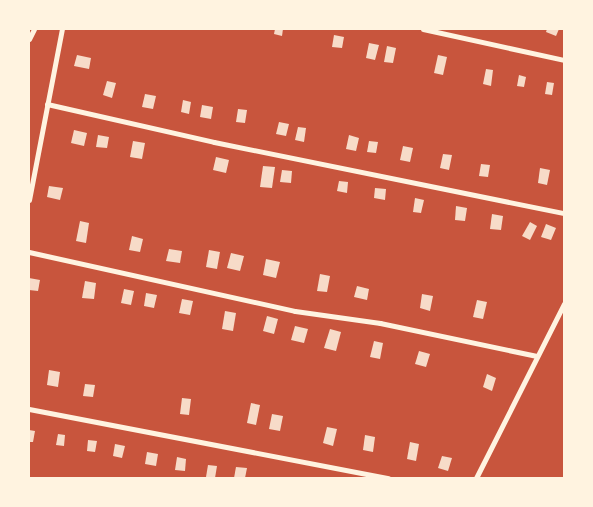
<!DOCTYPE html>
<style>
body{margin:0}
#map{position:relative;width:593px;height:507px;overflow:hidden;background:#c8553d;font-family:"Sofia Sans Condensed",sans-serif}
div>[style]{position:absolute}
[style*='--x']{left:calc(var(--x)*1px);top:calc(var(--y)*1px);width:calc(var(--w)*1px);rotate:calc(var(--a)*1deg)}
.building>*{inset:0;background:#f7dbc8}
.minor>*{height:5px;margin:-2.5px;padding:0 2.5px;transform-origin:2.5px;border-radius:2.5px;background:#fff3e0}
span{translate:-50% -50%;white-space:nowrap;text-align:center;line-height:1.15;-webkit-text-stroke:4px #fff3e0;paint-order:stroke}
.frame{position:absolute;inset:0;border:30px solid #fff3e0;pointer-events:none}
</style>
<div id="map">
<div class="building">
<i style="clip-path:polygon(275px 29px,283px 29px,282px 36px,274px 34px)"></i>
<i style="clip-path:polygon(547px 29px,559px 29px,556px 36px,546px 32px)"></i>
<i style="clip-path:polygon(334px 35px,344px 37px,342px 48px,332px 47px)"></i>
<i style="clip-path:polygon(369px 43px,379px 45px,375px 60px,366px 58px)"></i>
<i style="clip-path:polygon(387px 46px,396px 48px,393px 63px,384px 62px)"></i>
<i style="clip-path:polygon(77px 55px,91px 58px,89px 69px,74px 66px)"></i>
<i style="clip-path:polygon(438px 55px,447px 57px,443px 75px,434px 73px)"></i>
<i style="clip-path:polygon(486px 69px,493px 70px,491px 86px,483px 84px)"></i>
<i style="clip-path:polygon(519px 75px,526px 77px,524px 87px,517px 86px)"></i>
<i style="clip-path:polygon(107px 81px,116px 83px,112px 98px,103px 95px)"></i>
<i style="clip-path:polygon(547px 82px,554px 83px,552px 95px,545px 94px)"></i>
<i style="clip-path:polygon(145px 94px,156px 96px,153px 109px,142px 107px)"></i>
<i style="clip-path:polygon(183px 100px,191px 102px,189px 114px,181px 112px)"></i>
<i style="clip-path:polygon(202px 105px,213px 107px,211px 119px,200px 117px)"></i>
<i style="clip-path:polygon(238px 109px,247px 110px,245px 123px,236px 122px)"></i>
<i style="clip-path:polygon(279px 122px,289px 124px,286px 136px,276px 134px)"></i>
<i style="clip-path:polygon(298px 127px,306px 128px,304px 142px,295px 140px)"></i>
<i style="clip-path:polygon(74px 130px,87px 133px,84px 146px,71px 143px)"></i>
<i style="clip-path:polygon(98px 135px,109px 137px,107px 148px,96px 147px)"></i>
<i style="clip-path:polygon(349px 135px,359px 138px,356px 151px,346px 149px)"></i>
<i style="clip-path:polygon(133px 141px,145px 143px,142px 159px,130px 157px)"></i>
<i style="clip-path:polygon(369px 141px,378px 142px,376px 153px,367px 152px)"></i>
<i style="clip-path:polygon(403px 146px,413px 148px,410px 162px,400px 160px)"></i>
<i style="clip-path:polygon(443px 154px,452px 155px,449px 170px,440px 168px)"></i>
<i style="clip-path:polygon(216px 157px,229px 160px,226px 173px,213px 170px)"></i>
<i style="clip-path:polygon(481px 164px,490px 165px,488px 177px,479px 176px)"></i>
<i style="clip-path:polygon(263px 166px,275px 167px,272px 188px,260px 187px)"></i>
<i style="clip-path:polygon(540px 168px,550px 170px,547px 185px,538px 183px)"></i>
<i style="clip-path:polygon(282px 170px,292px 171px,291px 183px,280px 182px)"></i>
<i style="clip-path:polygon(339px 181px,348px 182px,347px 193px,337px 191px)"></i>
<i style="clip-path:polygon(49px 186px,63px 188px,60px 200px,47px 197px)"></i>
<i style="clip-path:polygon(375px 188px,386px 189px,385px 200px,374px 198px)"></i>
<i style="clip-path:polygon(415px 198px,424px 200px,421px 213px,413px 212px)"></i>
<i style="clip-path:polygon(456px 206px,467px 208px,465px 221px,455px 220px)"></i>
<i style="clip-path:polygon(492px 214px,503px 216px,501px 230px,490px 229px)"></i>
<i style="clip-path:polygon(80px 221px,89px 223px,86px 243px,76px 241px)"></i>
<i style="clip-path:polygon(530px 222px,537px 226px,530px 240px,522px 236px)"></i>
<i style="clip-path:polygon(546px 224px,556px 228px,551px 240px,541px 237px)"></i>
<i style="clip-path:polygon(132px 236px,143px 239px,140px 252px,129px 250px)"></i>
<i style="clip-path:polygon(169px 249px,182px 251px,180px 263px,166px 261px)"></i>
<i style="clip-path:polygon(209px 250px,220px 252px,217px 269px,206px 267px)"></i>
<i style="clip-path:polygon(231px 253px,244px 256px,240px 271px,227px 268px)"></i>
<i style="clip-path:polygon(266px 259px,280px 262px,276px 278px,263px 275px)"></i>
<i style="clip-path:polygon(320px 274px,330px 276px,327px 292px,317px 291px)"></i>
<i style="clip-path:polygon(29px 278px,40px 280px,38px 291px,29px 290px)"></i>
<i style="clip-path:polygon(85px 281px,96px 283px,94px 299px,82px 298px)"></i>
<i style="clip-path:polygon(357px 286px,369px 289px,367px 300px,354px 297px)"></i>
<i style="clip-path:polygon(124px 289px,134px 291px,131px 305px,121px 303px)"></i>
<i style="clip-path:polygon(146px 293px,157px 295px,154px 308px,144px 306px)"></i>
<i style="clip-path:polygon(422px 294px,433px 296px,430px 311px,420px 308px)"></i>
<i style="clip-path:polygon(182px 299px,193px 301px,190px 315px,179px 313px)"></i>
<i style="clip-path:polygon(477px 300px,487px 302px,483px 319px,473px 317px)"></i>
<i style="clip-path:polygon(225px 311px,236px 313px,233px 331px,222px 329px)"></i>
<i style="clip-path:polygon(267px 316px,278px 319px,274px 334px,263px 331px)"></i>
<i style="clip-path:polygon(295px 326px,308px 329px,304px 343px,291px 340px)"></i>
<i style="clip-path:polygon(330px 329px,341px 332px,336px 351px,324px 348px)"></i>
<i style="clip-path:polygon(374px 341px,383px 343px,380px 359px,370px 357px)"></i>
<i style="clip-path:polygon(419px 351px,430px 354px,426px 367px,415px 364px)"></i>
<i style="clip-path:polygon(49px 370px,60px 372px,58px 387px,47px 385px)"></i>
<i style="clip-path:polygon(487px 374px,496px 378px,492px 391px,483px 387px)"></i>
<i style="clip-path:polygon(85px 384px,95px 385px,93px 397px,83px 396px)"></i>
<i style="clip-path:polygon(182px 398px,191px 399px,189px 415px,180px 414px)"></i>
<i style="clip-path:polygon(251px 403px,260px 405px,256px 425px,247px 423px)"></i>
<i style="clip-path:polygon(272px 414px,283px 416px,280px 431px,269px 429px)"></i>
<i style="clip-path:polygon(327px 427px,337px 429px,333px 446px,323px 443px)"></i>
<i style="clip-path:polygon(29px 430px,35px 431px,33px 442px,29px 442px)"></i>
<i style="clip-path:polygon(58px 434px,65px 435px,64px 446px,56px 445px)"></i>
<i style="clip-path:polygon(365px 435px,375px 437px,373px 452px,363px 450px)"></i>
<i style="clip-path:polygon(88px 440px,97px 441px,95px 452px,87px 451px)"></i>
<i style="clip-path:polygon(410px 442px,419px 444px,416px 461px,407px 459px)"></i>
<i style="clip-path:polygon(115px 444px,125px 446px,122px 458px,113px 456px)"></i>
<i style="clip-path:polygon(147px 452px,158px 454px,156px 466px,145px 464px)"></i>
<i style="clip-path:polygon(442px 456px,452px 458px,448px 471px,438px 468px)"></i>
<i style="clip-path:polygon(177px 457px,186px 459px,185px 471px,175px 470px)"></i>
<i style="clip-path:polygon(208px 465px,217px 466px,215px 478px,206px 477px)"></i>
<i style="clip-path:polygon(236px 467px,247px 468px,245px 478px,234px 478px)"></i>
</div>
<div class="minor">
<i style="--x:423;--y:29;--w:144;--a:12.4"></i>
<i style="--x:29;--y:39;--w:11;--a:-63"></i>
<i style="--x:47;--y:104;--w:171;--a:12.8"></i>
<i style="--x:214;--y:142;--w:357;--a:11.5"></i>
<i style="--x:29;--y:200;--w:174;--a:-79.1"></i>
<i style="--x:29;--y:252;--w:272;--a:12.5"></i>
<i style="--x:295;--y:311;--w:86;--a:8"></i>
<i style="--x:380;--y:323;--w:159;--a:11.9"></i>
<i style="--x:29;--y:409;--w:366;--a:10.9"></i>
<i style="--x:476;--y:478;--w:195;--a:-63.2"></i>
</div>
<div class="frame"></div>
</div>
